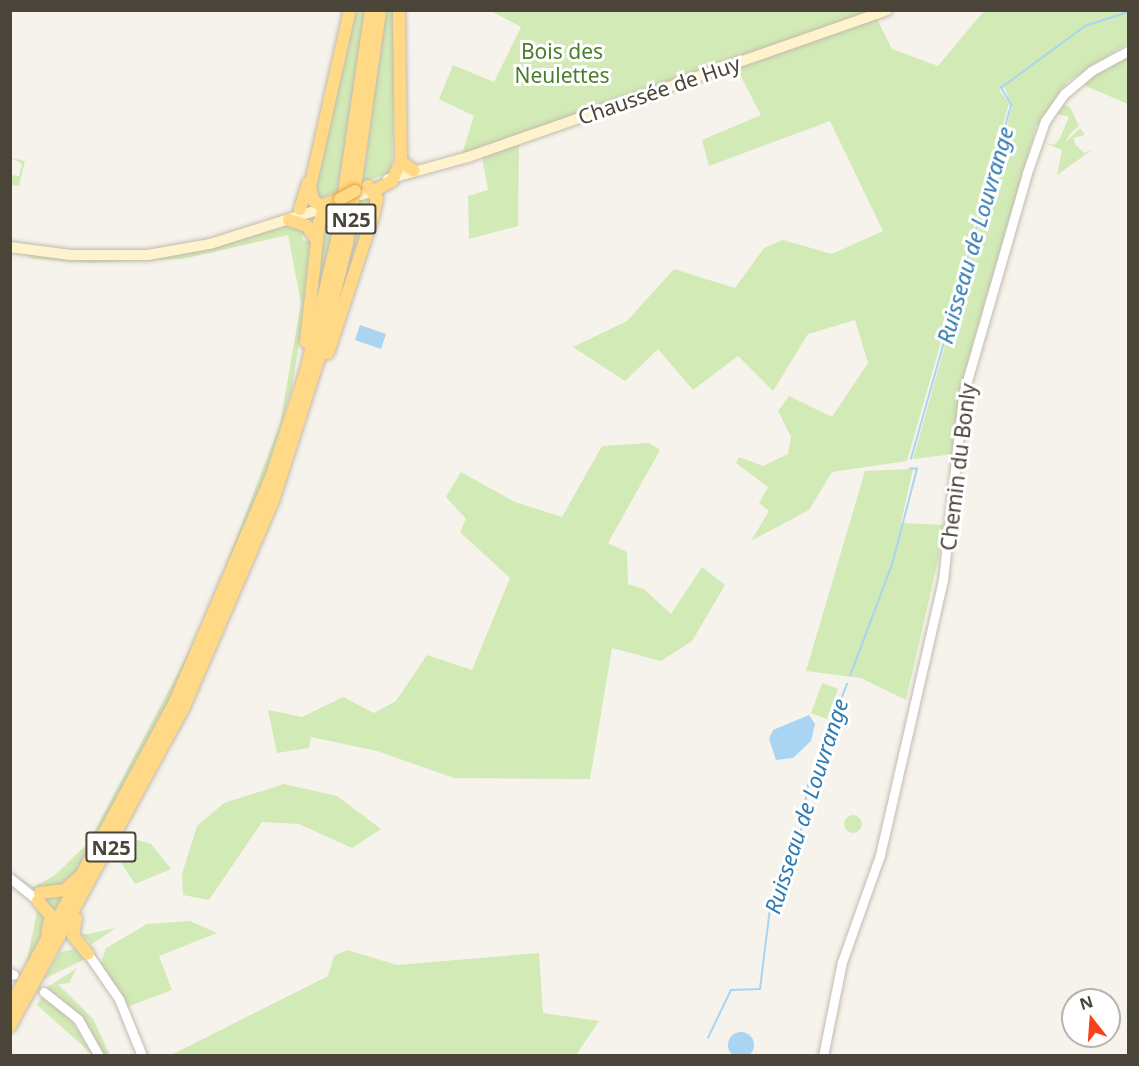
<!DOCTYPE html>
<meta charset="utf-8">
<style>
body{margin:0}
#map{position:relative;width:1139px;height:1066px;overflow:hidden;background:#f6f3ec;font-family:"Noto Sans",sans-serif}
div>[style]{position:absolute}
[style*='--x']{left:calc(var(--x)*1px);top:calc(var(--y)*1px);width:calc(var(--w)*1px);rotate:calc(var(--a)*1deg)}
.green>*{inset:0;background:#d2eab5}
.round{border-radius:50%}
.water>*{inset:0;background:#a9d4f2}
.stream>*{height:1.5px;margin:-0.75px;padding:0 0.75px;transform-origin:0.75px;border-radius:0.75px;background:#a9d4f2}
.roads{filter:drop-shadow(0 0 2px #c2bbae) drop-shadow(0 0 2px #c2bbae)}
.tertiary>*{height:9px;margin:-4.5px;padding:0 4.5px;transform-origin:4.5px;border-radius:4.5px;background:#fff}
.secondary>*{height:10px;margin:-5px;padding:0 5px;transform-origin:5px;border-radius:5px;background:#fff3cd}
.trunk>*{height:12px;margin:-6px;padding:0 6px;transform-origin:6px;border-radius:6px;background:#ffd985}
.bridges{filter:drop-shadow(0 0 2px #e0a43c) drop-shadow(0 0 2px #e0a43c)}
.trunk-bridge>*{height:12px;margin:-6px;padding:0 6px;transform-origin:6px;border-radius:6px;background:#ffd985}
span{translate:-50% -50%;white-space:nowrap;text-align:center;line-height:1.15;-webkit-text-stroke:6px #fff;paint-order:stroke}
.shield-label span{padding:2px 4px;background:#fff;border:2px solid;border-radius:4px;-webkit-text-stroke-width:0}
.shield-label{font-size:20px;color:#4b4439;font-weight:700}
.park-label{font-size:21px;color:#4a7f2a}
.street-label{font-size:21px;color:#4b4439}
.water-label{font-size:22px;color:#2e7ab2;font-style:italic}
.frame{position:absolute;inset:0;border:12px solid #4b4439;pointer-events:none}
.north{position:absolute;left:1061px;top:988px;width:60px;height:60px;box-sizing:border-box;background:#fff;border:2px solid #b7b4b0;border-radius:50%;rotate:343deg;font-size:16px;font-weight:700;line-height:24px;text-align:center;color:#4b4439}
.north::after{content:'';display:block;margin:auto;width:21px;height:27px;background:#fc3f1d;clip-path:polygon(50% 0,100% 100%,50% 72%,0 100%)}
</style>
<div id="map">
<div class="green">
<i style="clip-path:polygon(354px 11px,366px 11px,345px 181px,314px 314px,324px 218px,338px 206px,340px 190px,320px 198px,314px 191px)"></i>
<i style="clip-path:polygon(384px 11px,396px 11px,392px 172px,364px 182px,361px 198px,373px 196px,336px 315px,365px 166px)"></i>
<i style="clip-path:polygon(491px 11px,874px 11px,462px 154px,474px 116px,439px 99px,453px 65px,494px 82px,521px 27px)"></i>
<i style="clip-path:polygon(984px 11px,1128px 11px,1128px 43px,1067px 82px,1036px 127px,961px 384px,953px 454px,913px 459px,1012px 107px,1004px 86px,1088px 24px,999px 89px,1009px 104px,907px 461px,832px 472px,809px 510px,751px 541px,769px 511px,759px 503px,768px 487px,736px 463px,739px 457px,763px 466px,788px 454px,791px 437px,778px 411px,789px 396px,832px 417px,868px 363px,855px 320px,808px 334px,773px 391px,738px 356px,693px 390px,658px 349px,625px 381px,573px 347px,627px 321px,674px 269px,735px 288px,764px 248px,783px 240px,832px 254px,883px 231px,830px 121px,709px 166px,702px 140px,761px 115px,736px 67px,877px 19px,892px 49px,938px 66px)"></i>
<i style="clip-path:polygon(1128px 56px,1128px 104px,1081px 84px,1096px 73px)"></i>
<i style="clip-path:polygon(1064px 105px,1070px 107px,1079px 126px,1071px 133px,1065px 143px,1080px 128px,1085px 135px,1073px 138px,1076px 145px,1084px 153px,1092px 150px,1057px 175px,1062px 150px,1042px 142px,1054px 145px,1059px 140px,1069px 117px,1057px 114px)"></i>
<i style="clip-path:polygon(519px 144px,518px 226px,469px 239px,468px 196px,488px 190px,482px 157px)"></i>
<i style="clip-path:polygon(11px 158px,25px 161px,19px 186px,11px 185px,11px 175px,19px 176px,22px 164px)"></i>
<i style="clip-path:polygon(287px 223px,302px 226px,311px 235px,302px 235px,303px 241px,312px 240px,310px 274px,292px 387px,262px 488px,230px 569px,184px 673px,82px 867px,66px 886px,35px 890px,10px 872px,34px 887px,55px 875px,89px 842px,203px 625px,280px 424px,301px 303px,288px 235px,182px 259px,89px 263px,33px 259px,20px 252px,94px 260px,154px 257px,220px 245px)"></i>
<i style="clip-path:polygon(649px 443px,660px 450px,608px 543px,627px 552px,628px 584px,644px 589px,671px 614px,702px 567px,725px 585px,692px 641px,661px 661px,612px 648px,590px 779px,454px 778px,377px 751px,311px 737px,309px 748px,277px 753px,268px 710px,302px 717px,343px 697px,374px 713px,396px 701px,427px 655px,472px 670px,510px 578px,460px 532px,466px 519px,446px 497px,461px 472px,515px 502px,562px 517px,602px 446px)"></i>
<i style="clip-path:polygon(913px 469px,901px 523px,946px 525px,906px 700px,861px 678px,806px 671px,865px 471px)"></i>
<i style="clip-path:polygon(822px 683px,838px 689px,827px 719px,811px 713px)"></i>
<i style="clip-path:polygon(284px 784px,337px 796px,381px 829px,352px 848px,299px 824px,262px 822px,209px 900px,183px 895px,182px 874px,197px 826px,224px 803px)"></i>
<i class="round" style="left:844px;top:815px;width:18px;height:18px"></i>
<i style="clip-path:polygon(127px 837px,151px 844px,171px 869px,135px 884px,116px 855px)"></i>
<i style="clip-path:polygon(69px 890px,56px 913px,42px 897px)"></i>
<i style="clip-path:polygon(44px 909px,47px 928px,26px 965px,37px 912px)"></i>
<i style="clip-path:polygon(190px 921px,217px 933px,159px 956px,172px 990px,127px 1007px,101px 963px,106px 948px,147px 924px)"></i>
<i style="clip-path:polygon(116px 928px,92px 944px,81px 934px,88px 934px)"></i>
<i style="clip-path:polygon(75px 949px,85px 959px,44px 979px,60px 952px)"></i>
<i style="clip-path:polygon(347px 950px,397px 965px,539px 953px,543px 1013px,599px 1021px,576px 1055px,171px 1055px,328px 976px,334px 956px)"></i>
<i style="clip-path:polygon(77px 968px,69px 983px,58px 984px,93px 1019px,110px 1055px,104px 1055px,79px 1014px,46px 988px)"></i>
<i style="clip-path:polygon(42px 996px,70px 1018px,93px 1055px,37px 1005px)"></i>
</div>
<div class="water">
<i style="clip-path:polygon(360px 325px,386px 334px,381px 349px,355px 340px)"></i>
<i style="clip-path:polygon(809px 715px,815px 724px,811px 741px,793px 758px,776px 760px,769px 739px,773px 730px)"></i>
<i class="round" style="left:728px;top:1032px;width:26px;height:26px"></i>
</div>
<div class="stream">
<i style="--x:911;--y:459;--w:368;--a:-74.2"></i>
<i style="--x:1011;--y:105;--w:20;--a:-120"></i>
<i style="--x:1001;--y:88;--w:104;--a:-36.4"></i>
<i style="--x:1085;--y:26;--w:45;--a:-18"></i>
<i style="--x:850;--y:676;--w:119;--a:-69.3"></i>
<i style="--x:892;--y:565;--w:99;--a:-75.4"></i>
<i style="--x:917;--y:469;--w:7;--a:180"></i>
<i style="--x:708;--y:1038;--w:53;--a:-64.4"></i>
<i style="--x:731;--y:990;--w:29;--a:-2"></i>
<i style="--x:760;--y:989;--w:89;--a:-82.9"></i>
<i style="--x:771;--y:901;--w:11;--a:-45"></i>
<i style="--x:779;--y:893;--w:60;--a:-69.4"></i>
<i style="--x:800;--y:837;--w:52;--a:-81.1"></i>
<i style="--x:808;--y:786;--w:109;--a:-69.1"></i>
</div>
<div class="roads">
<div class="tertiary">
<i style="--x:10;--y:878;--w:36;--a:39"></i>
<i style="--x:88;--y:954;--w:55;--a:55.4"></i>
<i style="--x:119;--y:999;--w:61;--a:68"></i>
<i style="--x:10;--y:973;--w:4;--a:27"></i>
<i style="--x:44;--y:992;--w:43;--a:38.5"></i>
<i style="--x:78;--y:1019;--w:43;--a:60.4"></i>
<i style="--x:823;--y:1056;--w:96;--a:-78.6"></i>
<i style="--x:842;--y:962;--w:114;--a:-70.4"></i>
<i style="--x:880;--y:855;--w:282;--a:-77.1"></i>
<i style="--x:943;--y:580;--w:186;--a:-83.8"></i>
<i style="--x:963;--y:395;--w:231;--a:-73.9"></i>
<i style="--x:1027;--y:173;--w:55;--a:-70.9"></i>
<i style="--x:1045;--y:121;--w:33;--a:-55"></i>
<i style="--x:1064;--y:94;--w:35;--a:-40"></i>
<i style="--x:1091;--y:71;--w:42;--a:-28.4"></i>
</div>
<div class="secondary">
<i style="--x:388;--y:179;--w:83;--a:-15.4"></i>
<i style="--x:468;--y:157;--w:444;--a:-19.3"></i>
<i style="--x:361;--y:195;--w:19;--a:-18"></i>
<i style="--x:10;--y:247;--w:61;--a:7.6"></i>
<i style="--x:70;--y:255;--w:78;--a:0"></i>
<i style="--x:148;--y:255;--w:63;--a:-10.1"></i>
<i style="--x:210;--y:244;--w:126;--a:-17.6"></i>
</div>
<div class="trunk">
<i style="--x:401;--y:161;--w:16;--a:38"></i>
<i style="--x:377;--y:189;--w:17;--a:-28"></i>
<i style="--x:392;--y:181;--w:22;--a:-66"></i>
<i style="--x:401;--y:161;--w:151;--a:-90.8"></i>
<i style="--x:324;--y:208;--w:14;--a:-144"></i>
<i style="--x:313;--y:200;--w:13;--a:-103"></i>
<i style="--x:310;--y:187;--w:181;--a:-77.3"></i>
<i style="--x:300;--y:209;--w:27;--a:-73"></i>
<i style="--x:289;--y:220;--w:19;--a:18"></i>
<i style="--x:307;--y:226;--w:18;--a:56"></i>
<i style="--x:306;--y:342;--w:120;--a:-83.8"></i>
<i style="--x:319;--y:223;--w:20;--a:-70"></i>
<i style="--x:326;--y:204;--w:15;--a:-20"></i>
<i style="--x:328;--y:353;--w:144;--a:-71.8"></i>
<i style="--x:373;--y:216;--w:17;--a:-77"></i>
<i style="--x:377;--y:199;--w:16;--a:-125"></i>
<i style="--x:40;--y:893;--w:25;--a:-7"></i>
<i style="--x:65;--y:890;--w:18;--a:-43"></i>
<i style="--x:38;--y:901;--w:20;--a:49"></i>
<i style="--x:51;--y:916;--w:17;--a:103"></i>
<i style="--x:76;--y:918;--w:18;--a:99"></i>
<i style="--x:73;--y:936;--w:23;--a:50"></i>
<i style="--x:10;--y:1007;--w:345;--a:-61.6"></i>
<i style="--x:174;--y:704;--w:249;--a:-66.8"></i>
<i style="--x:272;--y:475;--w:109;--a:-71.9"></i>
<i style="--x:306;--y:371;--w:135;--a:-76.7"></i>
<i style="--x:337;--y:240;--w:232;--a:-81.6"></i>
<i style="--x:10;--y:1026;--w:361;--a:-61.4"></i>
<i style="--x:183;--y:709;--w:227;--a:-66.6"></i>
<i style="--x:273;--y:501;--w:150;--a:-72.2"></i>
<i style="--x:319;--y:358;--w:118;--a:-76.3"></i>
<i style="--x:347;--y:243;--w:235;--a:-81.9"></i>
</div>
</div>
<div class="bridges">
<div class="trunk-bridge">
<i style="--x:340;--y:199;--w:17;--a:-28"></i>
</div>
</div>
<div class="shield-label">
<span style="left:351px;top:219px">N25</span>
<span style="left:111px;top:847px">N25</span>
</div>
<div class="park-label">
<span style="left:562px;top:63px">Bois des<br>Neulettes</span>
</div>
<div class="street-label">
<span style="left:659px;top:90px;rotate:-19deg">Chaussée de Huy</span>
<span style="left:958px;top:467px;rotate:-83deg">Chemin du Bonly</span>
</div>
<div class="water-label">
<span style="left:975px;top:235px;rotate:-74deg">Ruisseau de Louvrange</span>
<span style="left:806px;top:806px;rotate:-72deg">Ruisseau de Louvrange</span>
</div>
<div class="frame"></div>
<div class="north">N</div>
</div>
